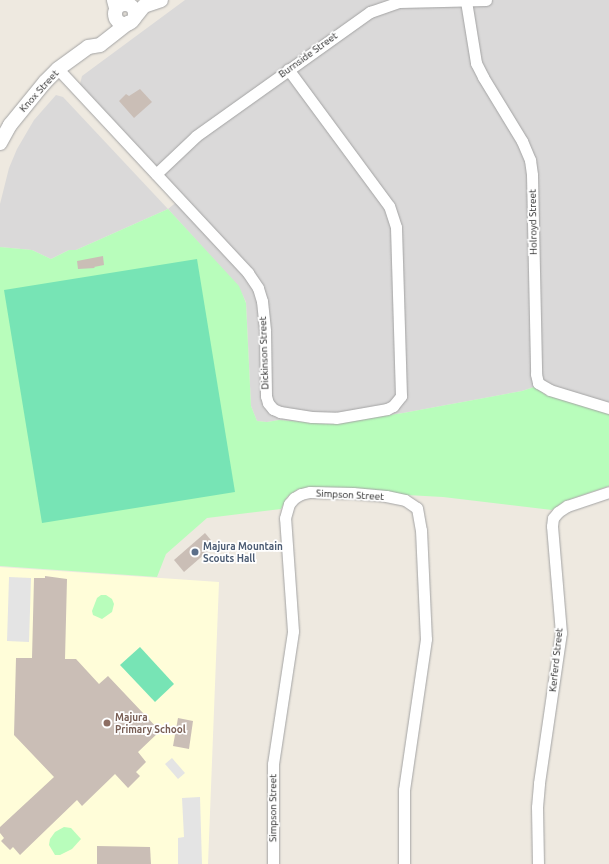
<!DOCTYPE html>
<style>
body{margin:0}
#map{position:relative;width:609px;height:864px;overflow:hidden;background:#eee9e0;font-family:Ubuntu,sans-serif}
div>[style]{position:absolute}
[style*='--x']{left:calc(var(--x)*1px);top:calc(var(--y)*1px);width:calc(var(--w)*1px);rotate:calc(var(--a)*1deg)}
.residential>*{inset:0;background:#dad9d9}
.education>*{inset:0;background:#fffdd9}
.park>*{inset:0;background:#b8fdbb}
.pitch>*{inset:0;background:#77e4b5}
.parking>*{inset:0;background:#e4e4e4}
.building>*{inset:0;background:#cabeb6}
.roads{filter:drop-shadow(0 0 1px #a3a3a3) drop-shadow(0 0 1px #a3a3a3)}
.minor>*{height:11px;margin:-5.5px;padding:0 5.5px;transform-origin:5.5px;border-radius:5.5px;background:#fff}
.tertiary>*{height:14px;margin:-7px;padding:0 7px;transform-origin:7px;border-radius:7px;background:#fff}
.tertiary>.ring{margin:-7px;padding:0;box-sizing:content-box;background:none;border:14px solid #fff;border-radius:50%}
.dots>*{width:11px;height:11px;translate:-50% -50%;box-sizing:border-box;border:2px solid #fff;border-radius:50%}
span{translate:-50% -50%;white-space:nowrap;text-align:center;line-height:1.15;-webkit-text-stroke:3.5px #fff;paint-order:stroke}
.street-label{font-size:10px;color:#1c1c1c}
.service-label{font-size:10px;color:#4e5e75;font-weight:700}
.left{translate:0 -50%;text-align:left}
.education-label{font-size:10px;color:#785e54;font-weight:700}
</style>
<div id="map">
<div class="residential">
<i style="clip-path:polygon(185px 0,609px 0,609px 404px,552px 385px,537px 386px,522px 391px,403px 413px,330px 424px,279px 420px,267px 422px,257px 421px,251px 406px,246px 302px,238px 286px,168px 209px,76px 250px,69px 250px,51px 259px,32px 250px,0 247px,0 204px,9px 168px,17px 149px,34px 120px,56px 95px,63px 97px,168px 209px,184px 196px,80px 84px,82px 76px)"></i>
</div>
<div class="education">
<i style="clip-path:polygon(0 567px,219px 582px,208px 864px,0 864px)"></i>
</div>
<div class="park">
<i style="clip-path:polygon(168px 209px,239px 286px,246px 303px,251px 406px,257px 421px,267px 422px,279px 420px,330px 424px,403px 413px,522px 391px,537px 386px,544px 394px,609px 414px,609px 486px,565px 501px,552px 510px,443px 497px,298px 489px,287px 497px,281px 509px,207px 518px,166px 554px,157px 577px,0 566px,0 247px,32px 250px,51px 259px,69px 250px,76px 250px)"></i>
<i style="clip-path:polygon(101px 595px,106px 595px,112px 599px,114px 604px,112px 612px,102px 619px,93px 615px,92px 611px,97px 598px)"></i>
<i style="clip-path:polygon(64px 827px,71px 828px,81px 839px,72px 849px,60px 855px,55px 855px,49px 845px,50px 839px,55px 832px)"></i>
</div>
<div class="pitch">
<i style="clip-path:polygon(197px 259px,235px 492px,42px 523px,4px 290px)"></i>
<i style="clip-path:polygon(140px 647px,174px 684px,155px 702px,120px 665px)"></i>
</div>
<div class="parking">
<i style="clip-path:polygon(9px 577px,31px 578px,29px 642px,7px 641px)"></i>
<i style="clip-path:polygon(172px 758px,185px 773px,178px 779px,165px 764px)"></i>
<i style="clip-path:polygon(200px 797px,202px 864px,178px 864px,178px 838px,184px 837px,182px 798px)"></i>
</div>
<div class="building">
<i style="clip-path:polygon(140px 89px,152px 102px,134px 118px,119px 101px,126px 94px,129px 96px)"></i>
<i style="clip-path:polygon(103px 256px,104px 265px,94px 267px,95px 268px,78px 269px,77px 261px)"></i>
<i style="clip-path:polygon(205px 533px,215px 545px,184px 572px,174px 560px)"></i>
<i style="clip-path:polygon(45px 576px,67px 579px,65px 659px,76px 659px,99px 684px,108px 676px,160px 731px,138px 752px,146px 762px,136px 772px,140px 776px,128px 788px,115px 774px,82px 806px,77px 800px,20px 855px,13px 847px,10px 850px,1px 841px,4px 838px,0 833px,0 827px,54px 777px,14px 735px,16px 658px,32px 658px,34px 578px,45px 578px)"></i>
<i style="clip-path:polygon(178px 718px,193px 721px,189px 749px,173px 746px)"></i>
<i style="clip-path:polygon(97px 846px,150px 847px,151px 864px,97px 864px)"></i>
</div>
<div class="roads">
<div class="minor">
<i style="--x:112;--y:0;--w:11;--a:75"></i>
<i style="--x:121;--y:0;--w:6;--a:39"></i>
<i style="--x:466;--y:1;--w:63;--a:80.8"></i>
<i style="--x:476;--y:63;--w:16;--a:63"></i>
<i style="--x:483;--y:77;--w:75;--a:58.6"></i>
<i style="--x:522;--y:141;--w:21;--a:67"></i>
<i style="--x:530;--y:160;--w:15;--a:82"></i>
<i style="--x:532;--y:175;--w:199;--a:88.8"></i>
<i style="--x:536;--y:374;--w:9;--a:77"></i>
<i style="--x:538;--y:383;--w:14;--a:30"></i>
<i style="--x:550;--y:390;--w:62;--a:17"></i>
<i style="--x:58;--y:69;--w:279;--a:47"></i>
<i style="--x:248;--y:273;--w:18;--a:56"></i>
<i style="--x:258;--y:288;--w:14;--a:73"></i>
<i style="--x:262;--y:301;--w:30;--a:84"></i>
<i style="--x:265;--y:331;--w:65;--a:89.1"></i>
<i style="--x:266;--y:396;--w:7;--a:74"></i>
<i style="--x:268;--y:403;--w:8;--a:50"></i>
<i style="--x:273;--y:409;--w:8;--a:23"></i>
<i style="--x:280;--y:412;--w:32;--a:9"></i>
<i style="--x:312;--y:417;--w:24;--a:2"></i>
<i style="--x:336;--y:418;--w:52;--a:-10"></i>
<i style="--x:387;--y:409;--w:7;--a:-27"></i>
<i style="--x:393;--y:406;--w:13;--a:-51"></i>
<i style="--x:401;--y:396;--w:169;--a:-91.7"></i>
<i style="--x:396;--y:227;--w:22;--a:-108"></i>
<i style="--x:389;--y:206;--w:170;--a:-126.4"></i>
<i style="--x:156;--y:174;--w:55;--a:-43.5"></i>
<i style="--x:196;--y:136;--w:214;--a:-35.5"></i>
<i style="--x:370;--y:12;--w:31;--a:-19"></i>
<i style="--x:399;--y:2;--w:87;--a:-1.3"></i>
<i style="--x:273;--y:864;--w:100;--a:-90"></i>
<i style="--x:273;--y:764;--w:134;--a:-81.4"></i>
<i style="--x:293;--y:631;--w:113;--a:-94"></i>
<i style="--x:285;--y:518;--w:15;--a:-74"></i>
<i style="--x:289;--y:504;--w:8;--a:-50"></i>
<i style="--x:294;--y:498;--w:8;--a:-30"></i>
<i style="--x:301;--y:494;--w:9;--a:-13"></i>
<i style="--x:310;--y:492;--w:43;--a:1.3"></i>
<i style="--x:353;--y:493;--w:33;--a:5"></i>
<i style="--x:386;--y:496;--w:19;--a:12"></i>
<i style="--x:405;--y:500;--w:14;--a:34"></i>
<i style="--x:417;--y:508;--w:22;--a:80"></i>
<i style="--x:421;--y:530;--w:109;--a:87.4"></i>
<i style="--x:426;--y:639;--w:153;--a:98.3"></i>
<i style="--x:404;--y:790;--w:74;--a:90"></i>
<i style="--x:538;--y:864;--w:57;--a:-91"></i>
<i style="--x:537;--y:807;--w:24;--a:-85"></i>
<i style="--x:539;--y:783;--w:152;--a:-81.7"></i>
<i style="--x:561;--y:633;--w:107;--a:-94.8"></i>
<i style="--x:552;--y:526;--w:8;--a:-83"></i>
<i style="--x:553;--y:518;--w:8;--a:-50"></i>
<i style="--x:558;--y:512;--w:11;--a:-34"></i>
<i style="--x:567;--y:506;--w:44;--a:-18.4"></i>
</div>
<div class="tertiary">
<i class="ring" style="left:115px;top:4px;width:6px;height:6px"></i>
<i style="--x:135;--y:17;--w:14;--a:-51"></i>
<i style="--x:144;--y:6;--w:18;--a:-19"></i>
<i style="--x:0;--y:143;--w:21;--a:-61"></i>
<i style="--x:10;--y:125;--w:55;--a:-50.9"></i>
<i style="--x:45;--y:82;--w:18;--a:-45"></i>
<i style="--x:58;--y:69;--w:37;--a:-36"></i>
<i style="--x:88;--y:47;--w:12;--a:-9"></i>
<i style="--x:100;--y:45;--w:36;--a:-38"></i>
</div>
</div>
<div class="dots">
<i style="left:195px;top:552px;background:#5c6f8a"></i>
<i style="left:107px;top:723px;background:#8d6e63"></i>
</div>
<div class="street-label">
<span style="left:308px;top:55px;rotate:-36deg">Burnside Street</span>
<span style="left:39px;top:91px;rotate:-48deg">Knox Street</span>
<span style="left:533px;top:222px;rotate:-91deg">Holroyd Street</span>
<span style="left:264px;top:353px;rotate:-92deg">Dickinson Street</span>
<span style="left:350px;top:495px;rotate:3deg">Simpson Street</span>
<span style="left:556px;top:660px;rotate:-84deg">Kerferd Street</span>
<span style="left:273px;top:808px;rotate:-90deg">Simpson Street</span>
</div>
<div class="service-label">
<span class="left" style="left:203px;top:552px">Majura Mountain<br>Scouts Hall</span>
</div>
<div class="education-label">
<span class="left" style="left:115px;top:723px">Majura<br>Primary School</span>
</div>
</div>
